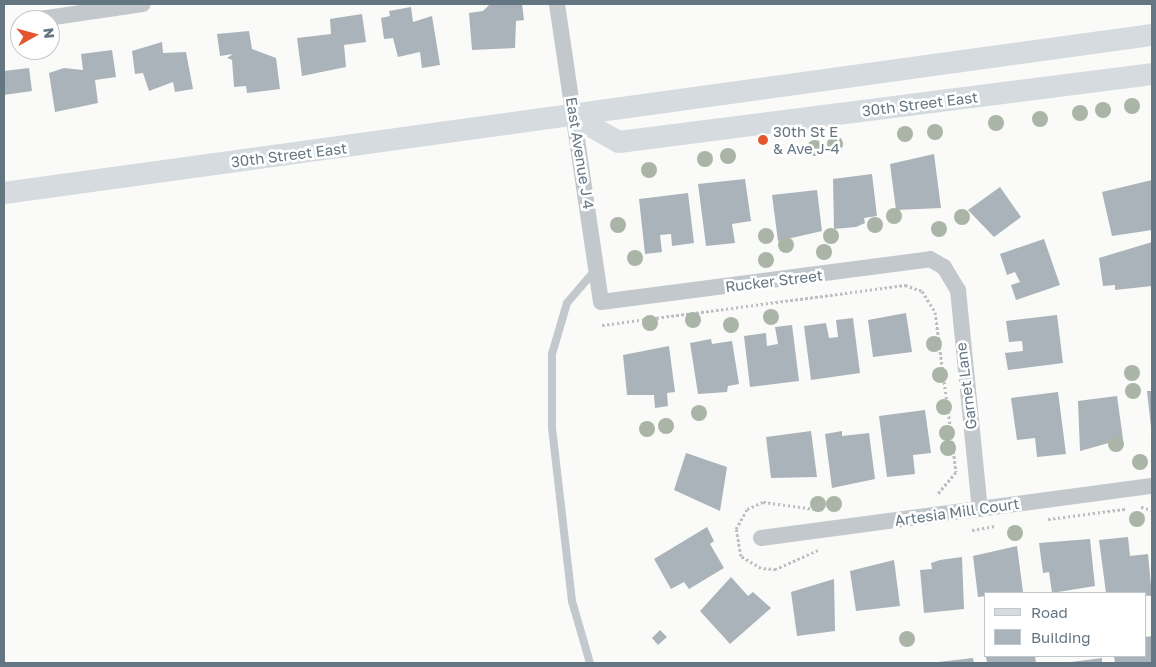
<!DOCTYPE html>
<style>
body{margin:0}
#map{position:relative;width:1156px;height:667px;overflow:hidden;background:#fafaf8;font-family:"Golos Text",sans-serif}
div>[style]{position:absolute}
[style*='--x']{left:calc(var(--x)*1px);top:calc(var(--y)*1px);width:calc(var(--w)*1px);rotate:calc(var(--a)*1deg)}
.building>*{inset:0;background:#aab3b9}
.path>*{height:3px;margin-top:-1.5px;transform-origin:0;background:repeating-linear-gradient(90deg,#bbbfc2 0 2.5px,transparent 0 5px)}
.service>*{height:8px;margin:-4px;padding:0 4px;transform-origin:4px;border-radius:4px;background:#c3c8cc}
.minor>*{height:16px;margin:-8px;padding:0 8px;transform-origin:8px;border-radius:8px;background:#c3c8cc}
.secondary>*{height:22px;margin:-11px;padding:0 11px;transform-origin:11px;border-radius:11px;background:#d6dbdf}
.trees>*{width:16px;height:16px;margin:-8px;border-radius:50%;background:#aab4a7}
.dots>*{width:14px;height:14px;translate:-50% -50%;box-sizing:border-box;border:2px solid #fff;border-radius:50%}
span{translate:-50% -50%;white-space:nowrap;text-align:center;line-height:1.15;-webkit-text-stroke:5px #fff;paint-order:stroke}
.street-label{font-size:15px;color:#657683}
.poi-label{font-size:15px;color:#657683}
.left{translate:0 -50%;text-align:left}
.frame{position:absolute;inset:0;border:5px solid #657683;pointer-events:none}
.legend{position:absolute;left:984px;top:592px;width:162px;height:65px;box-sizing:border-box;background:#fff;border:1px solid #c1c8cd;margin:0;padding:6px 9px;list-style:none;font-size:15px;color:#657683}
.legend li{display:flex;align-items:center;gap:10px;height:25px}
.legend b{width:25px;border:1px solid #c1c8cd}
.north{position:absolute;left:10px;top:10px;width:50px;height:50px;box-sizing:border-box;background:#fff;border:1px solid #c1c8cd;border-radius:50%;rotate:83deg;font-size:14px;font-weight:700;line-height:20px;text-align:center;color:#657683}
.north::after{content:'';display:block;margin:auto;width:18px;height:22px;background:#e4572e;clip-path:polygon(50% 0,100% 100%,50% 72%,0 100%)}
</style>
<div id="map">
<div class="building">
<i style="clip-path:polygon(490px 4px,522px 4px,524px 20px,516px 21px,515px 48px,472px 50px,469px 13px,483px 11px)"></i>
<i style="clip-path:polygon(411px 7px,413px 22px,432px 16px,440px 65px,422px 68px,420px 52px,398px 57px,393px 38px,384px 39px,381px 18px,390px 16px,389px 11px)"></i>
<i style="clip-path:polygon(362px 14px,366px 42px,344px 45px,346px 67px,302px 76px,297px 38px,331px 34px,330px 19px)"></i>
<i style="clip-path:polygon(249px 31px,252px 49px,276px 58px,280px 89px,247px 93px,246px 86px,234px 87px,232px 60px,227px 58px,233px 54px,220px 56px,217px 34px)"></i>
<i style="clip-path:polygon(162px 42px,163px 53px,186px 52px,193px 89px,175px 92px,173px 82px,149px 91px,143px 73px,135px 74px,132px 51px)"></i>
<i style="clip-path:polygon(112px 50px,116px 77px,95px 80px,98px 103px,55px 112px,49px 73px,64px 68px,83px 70px,81px 54px)"></i>
<i style="clip-path:polygon(29px 68px,32px 91px,4px 95px,4px 71px)"></i>
<i style="clip-path:polygon(934px 154px,941px 208px,896px 210px,890px 164px)"></i>
<i style="clip-path:polygon(872px 174px,877px 216px,864px 218px,865px 223px,856px 227px,834px 229px,833px 179px)"></i>
<i style="clip-path:polygon(745px 179px,751px 221px,732px 224px,735px 243px,706px 246px,698px 184px)"></i>
<i style="clip-path:polygon(1152px 180px,1152px 230px,1112px 236px,1102px 192px)"></i>
<i style="clip-path:polygon(1000px 187px,1021px 217px,994px 237px,968px 210px)"></i>
<i style="clip-path:polygon(817px 190px,822px 231px,778px 241px,772px 195px)"></i>
<i style="clip-path:polygon(688px 193px,694px 243px,672px 246px,671px 234px,660px 235px,662px 252px,645px 254px,639px 199px)"></i>
<i style="clip-path:polygon(1044px 239px,1060px 285px,1016px 300px,1011px 285px,1020px 282px,1015px 272px,1007px 275px,1000px 254px)"></i>
<i style="clip-path:polygon(1152px 242px,1152px 286px,1115px 290px,1115px 285px,1103px 286px,1099px 258px)"></i>
<i style="clip-path:polygon(906px 313px,912px 352px,873px 357px,868px 320px)"></i>
<i style="clip-path:polygon(1057px 315px,1063px 363px,1008px 370px,1005px 353px,1023px 351px,1022px 341px,1009px 342px,1006px 321px)"></i>
<i style="clip-path:polygon(853px 318px,860px 373px,811px 380px,804px 326px,826px 323px,829px 338px,838px 337px,836px 320px)"></i>
<i style="clip-path:polygon(792px 325px,799px 381px,750px 387px,744px 336px,766px 333px,767px 346px,778px 344px,775px 327px)"></i>
<i style="clip-path:polygon(711px 339px,712px 344px,732px 341px,739px 384px,728px 386px,727px 392px,698px 394px,690px 343px)"></i>
<i style="clip-path:polygon(669px 346px,675px 392px,667px 393px,668px 406px,655px 408px,654px 395px,627px 395px,623px 355px)"></i>
<i style="clip-path:polygon(1147px 391px,1152px 391px,1152px 427px,1151px 427px)"></i>
<i style="clip-path:polygon(1058px 392px,1066px 454px,1037px 457px,1035px 438px,1017px 440px,1011px 398px)"></i>
<i style="clip-path:polygon(1117px 396px,1123px 439px,1080px 451px,1078px 401px)"></i>
<i style="clip-path:polygon(925px 410px,931px 453px,913px 455px,915px 474px,887px 477px,879px 416px)"></i>
<i style="clip-path:polygon(811px 431px,817px 477px,771px 478px,766px 437px)"></i>
<i style="clip-path:polygon(842px 431px,842px 436px,869px 433px,875px 479px,832px 488px,825px 434px)"></i>
<i style="clip-path:polygon(686px 453px,727px 467px,720px 511px,674px 490px)"></i>
<i style="clip-path:polygon(707px 527px,714px 541px,710px 544px,724px 568px,689px 589px,684px 582px,671px 589px,654px 559px)"></i>
<i style="clip-path:polygon(1128px 537px,1130px 556px,1148px 554px,1152px 596px,1106px 593px,1099px 540px)"></i>
<i style="clip-path:polygon(1090px 539px,1095px 586px,1052px 593px,1049px 572px,1043px 573px,1039px 543px)"></i>
<i style="clip-path:polygon(1017px 546px,1023px 592px,978px 597px,973px 556px)"></i>
<i style="clip-path:polygon(962px 557px,964px 609px,924px 613px,920px 570px,932px 569px,931px 563px,940px 560px)"></i>
<i style="clip-path:polygon(894px 560px,900px 606px,856px 611px,850px 571px)"></i>
<i style="clip-path:polygon(731px 577px,748px 596px,753px 592px,771px 608px,730px 644px,700px 611px)"></i>
<i style="clip-path:polygon(834px 579px,835px 631px,797px 636px,791px 592px)"></i>
<i style="clip-path:polygon(660px 630px,667px 637px,658px 645px,652px 638px)"></i>
<i style="clip-path:polygon(1152px 636px,1152px 663px,1115px 663px,1114px 656px,1145px 656px,1145px 637px)"></i>
<i style="clip-path:polygon(995px 656px,1035px 656px,1036px 663px,987px 663px,986px 657px)"></i>
<i style="clip-path:polygon(973px 658px,974px 663px,938px 663px,938px 662px)"></i>
<i style="clip-path:polygon(1102px 658px,1102px 663px,1071px 663px,1071px 662px)"></i>
</div>
<div class="path">
<i style="--x:602;--y:325;--w:306;--a:-7.5"></i>
<i style="--x:905;--y:285;--w:18;--a:19"></i>
<i style="--x:922;--y:291;--w:25;--a:58"></i>
<i style="--x:935;--y:312;--w:161;--a:82.5"></i>
<i style="--x:956;--y:472;--w:30;--a:130"></i>
<i style="--x:1141;--y:507;--w:11;--a:15"></i>
<i style="--x:1048;--y:519;--w:78;--a:-7.4"></i>
<i style="--x:972;--y:530;--w:23;--a:-10"></i>
<i style="--x:818;--y:550;--w:46;--a:155.7"></i>
<i style="--x:776;--y:569;--w:15;--a:-176"></i>
<i style="--x:761;--y:568;--w:23;--a:-149"></i>
<i style="--x:741;--y:556;--w:27;--a:-100"></i>
<i style="--x:736;--y:529;--w:23;--a:-61"></i>
<i style="--x:747;--y:509;--w:17;--a:-24"></i>
<i style="--x:763;--y:502;--w:60;--a:7.7"></i>
</div>
<div class="service">
<i style="--x:590;--y:663;--w:65;--a:-106.2"></i>
<i style="--x:572;--y:601;--w:174;--a:-96.6"></i>
<i style="--x:552;--y:428;--w:74;--a:-90"></i>
<i style="--x:552;--y:354;--w:53;--a:-73.6"></i>
<i style="--x:567;--y:303;--w:45;--a:-49.5"></i>
</div>
<div class="minor">
<i style="--x:557;--y:4;--w:301;--a:81.6"></i>
<i style="--x:601;--y:302;--w:332;--a:-7.4"></i>
<i style="--x:930;--y:259;--w:16;--a:30"></i>
<i style="--x:944;--y:267;--w:27;--a:59"></i>
<i style="--x:958;--y:290;--w:220;--a:84.3"></i>
<i style="--x:33;--y:20;--w:111;--a:-8.3"></i>
<i style="--x:761;--y:538;--w:394;--a:-7.6"></i>
</div>
<div class="secondary">
<i style="--x:574;--y:117;--w:51;--a:29.1"></i>
<i style="--x:619;--y:142;--w:537;--a:-7.27"></i>
<i style="--x:4;--y:193;--w:1159;--a:-7.84"></i>
</div>
<div class="trees">
<i style="left:1132px;top:106px"></i>
<i style="left:1103px;top:110px"></i>
<i style="left:1080px;top:113px"></i>
<i style="left:1040px;top:119px"></i>
<i style="left:996px;top:123px"></i>
<i style="left:935px;top:132px"></i>
<i style="left:905px;top:134px"></i>
<i style="left:835px;top:144px"></i>
<i style="left:815px;top:148px"></i>
<i style="left:728px;top:156px"></i>
<i style="left:705px;top:159px"></i>
<i style="left:649px;top:170px"></i>
<i style="left:894px;top:216px"></i>
<i style="left:962px;top:217px"></i>
<i style="left:618px;top:225px"></i>
<i style="left:875px;top:225px"></i>
<i style="left:939px;top:229px"></i>
<i style="left:766px;top:236px"></i>
<i style="left:831px;top:236px"></i>
<i style="left:786px;top:245px"></i>
<i style="left:824px;top:252px"></i>
<i style="left:635px;top:258px"></i>
<i style="left:766px;top:260px"></i>
<i style="left:771px;top:317px"></i>
<i style="left:693px;top:320px"></i>
<i style="left:650px;top:323px"></i>
<i style="left:731px;top:325px"></i>
<i style="left:934px;top:344px"></i>
<i style="left:1132px;top:373px"></i>
<i style="left:940px;top:375px"></i>
<i style="left:1133px;top:391px"></i>
<i style="left:944px;top:407px"></i>
<i style="left:699px;top:413px"></i>
<i style="left:666px;top:426px"></i>
<i style="left:647px;top:429px"></i>
<i style="left:947px;top:433px"></i>
<i style="left:1116px;top:444px"></i>
<i style="left:948px;top:448px"></i>
<i style="left:1140px;top:462px"></i>
<i style="left:818px;top:504px"></i>
<i style="left:834px;top:504px"></i>
<i style="left:1137px;top:519px"></i>
<i style="left:1015px;top:533px"></i>
<i style="left:907px;top:639px"></i>
</div>
<div class="dots">
<i style="left:763px;top:140px;background:#e4572e"></i>
</div>
<div class="street-label">
<span style="left:920px;top:104px;rotate:-7deg">30th Street East</span>
<span style="left:580px;top:153px;rotate:81deg">East Avenue J 4</span>
<span style="left:289px;top:155px;rotate:-7deg">30th Street East</span>
<span style="left:774px;top:281px;rotate:-7deg">Rucker Street</span>
<span style="left:966px;top:386px;rotate:-97deg">Garnet Lane</span>
<span style="left:957px;top:512px;rotate:-8deg">Artesia Mill Court</span>
</div>
<div class="poi-label">
<span class="left" style="left:773px;top:140px">30th St E<br>&amp; Ave J-4</span>
</div>
<div class="frame"></div>
<ul class="legend">
<li><b style="height:6px;background:#d6dbdf"></b>Road</li>
<li><b style="height:14px;background:#aab3b9"></b>Building</li>
</ul>
<div class="north">N</div>
</div>
